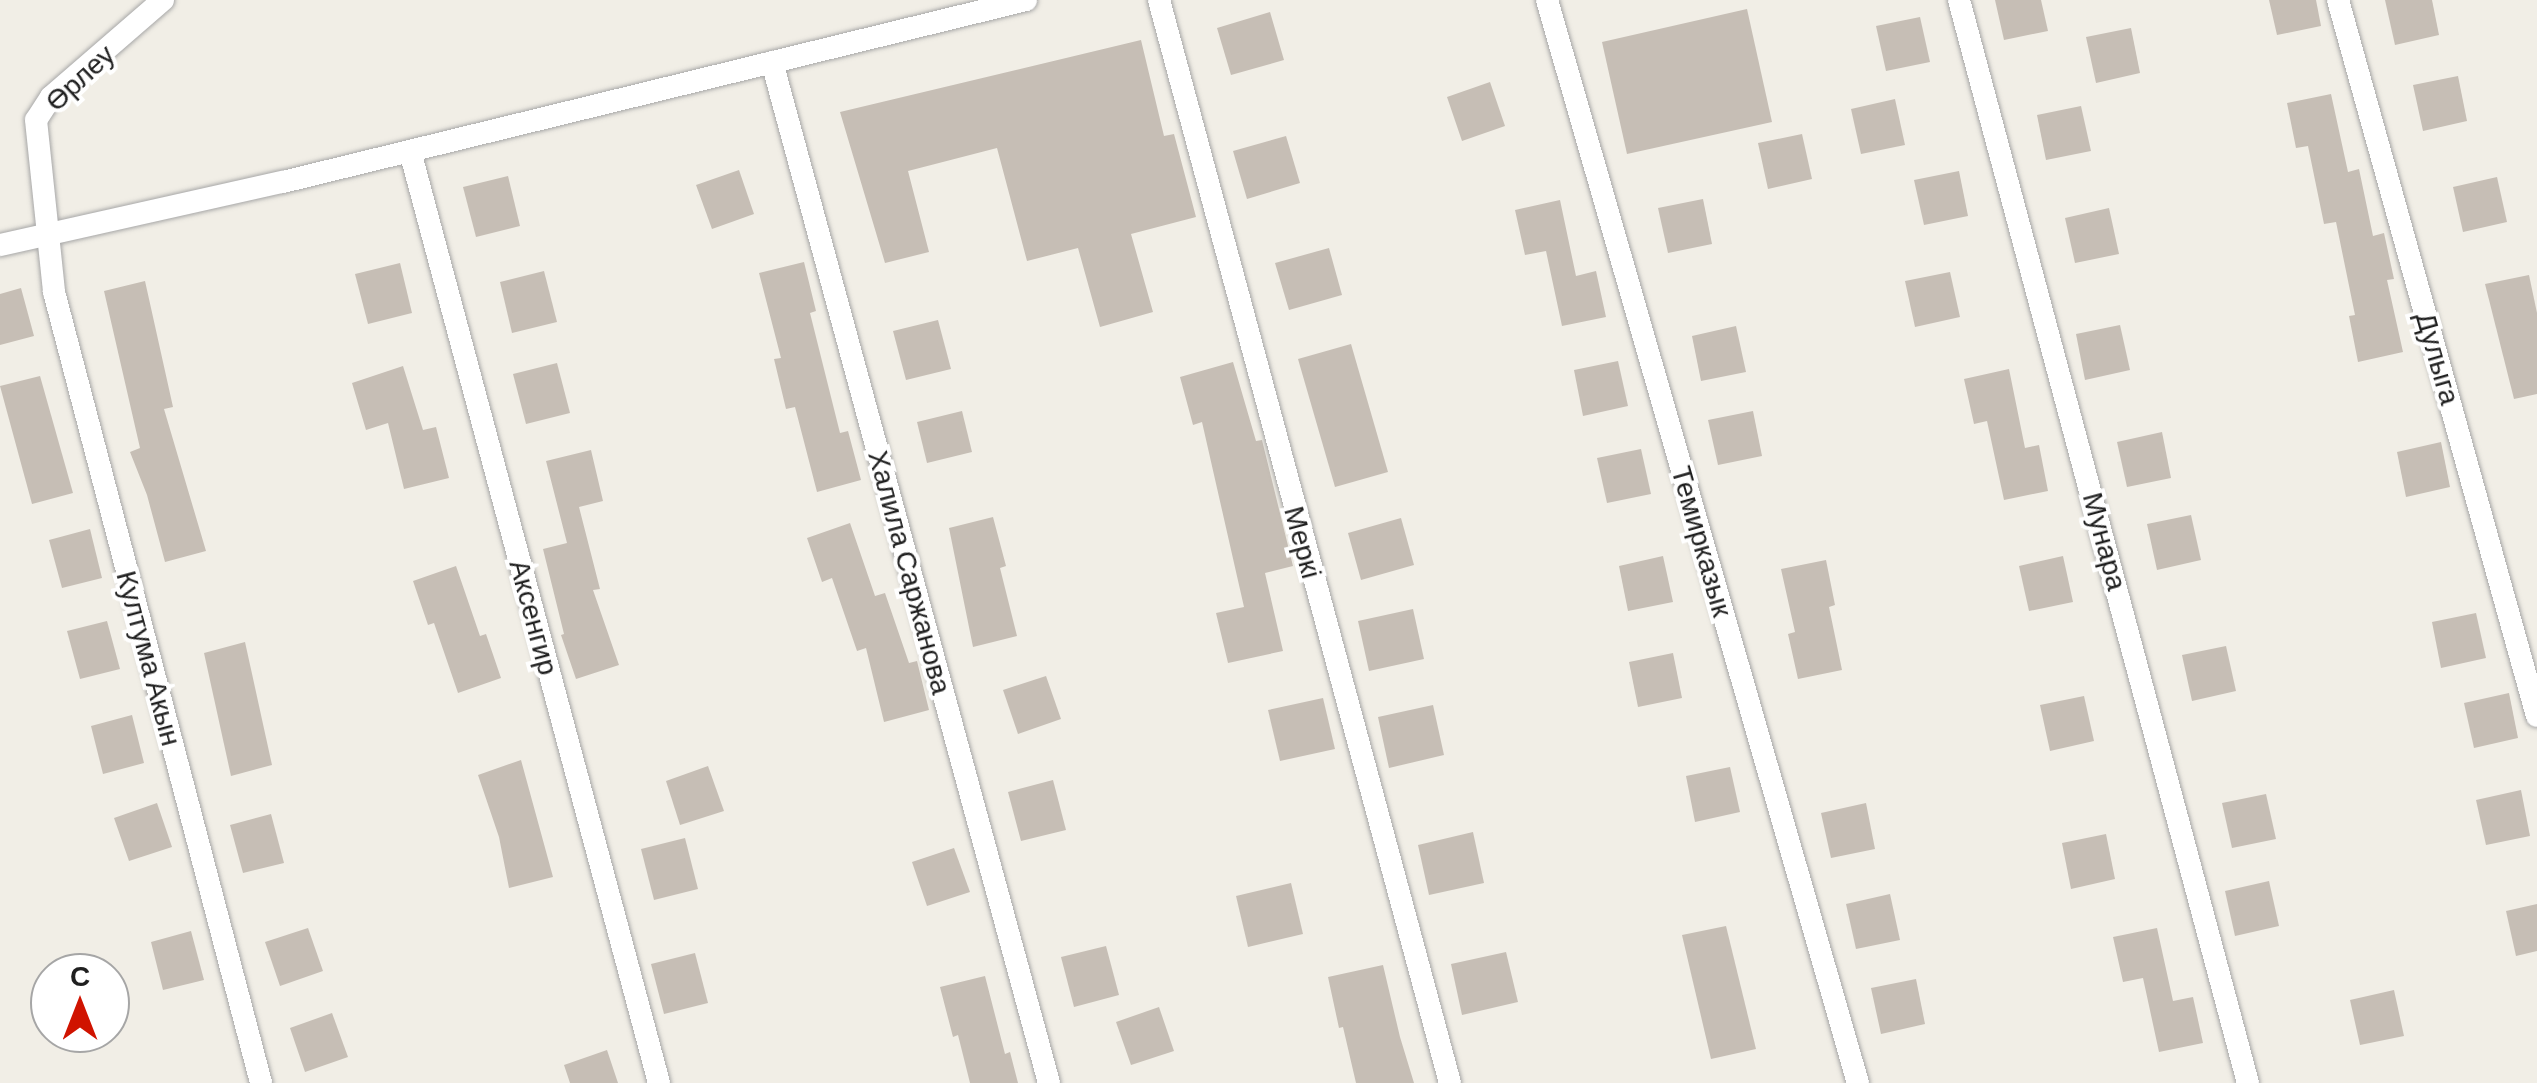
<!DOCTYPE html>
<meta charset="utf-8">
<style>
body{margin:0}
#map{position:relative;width:2537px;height:1083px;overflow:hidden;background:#f1eee6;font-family:Barlow,sans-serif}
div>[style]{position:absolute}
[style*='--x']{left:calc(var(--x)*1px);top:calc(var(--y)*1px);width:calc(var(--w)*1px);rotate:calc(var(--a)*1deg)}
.building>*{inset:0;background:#c6beb5}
.roads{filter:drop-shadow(0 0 2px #a7a7a7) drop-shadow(0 0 2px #a7a7a7)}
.street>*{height:22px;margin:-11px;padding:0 11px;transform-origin:11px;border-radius:11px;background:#fff}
span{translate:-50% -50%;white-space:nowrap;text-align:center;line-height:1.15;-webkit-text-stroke:8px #fff;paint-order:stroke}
.street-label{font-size:28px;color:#202020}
.north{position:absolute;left:30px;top:953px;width:100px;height:100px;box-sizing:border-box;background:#fff;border:2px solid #a6a6a6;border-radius:50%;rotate:0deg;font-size:28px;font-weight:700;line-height:40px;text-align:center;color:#202020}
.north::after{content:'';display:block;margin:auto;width:35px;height:45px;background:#d01300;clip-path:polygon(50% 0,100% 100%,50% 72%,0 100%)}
</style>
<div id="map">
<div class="building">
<i style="clip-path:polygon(1995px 0,2041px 0,2048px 31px,2004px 40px)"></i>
<i style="clip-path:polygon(2269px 0,2316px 0,2321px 26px,2277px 35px)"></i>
<i style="clip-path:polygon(2385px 0,2432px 0,2439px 35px,2395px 45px)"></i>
<i style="clip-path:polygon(1747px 9px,1772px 122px,1627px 154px,1602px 42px)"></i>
<i style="clip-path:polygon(1270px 12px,1284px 60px,1231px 75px,1217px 28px)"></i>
<i style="clip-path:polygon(1920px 17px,1930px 62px,1886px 71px,1876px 26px)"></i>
<i style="clip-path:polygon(2131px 28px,2140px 73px,2096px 83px,2086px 37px)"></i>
<i style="clip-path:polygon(1141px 40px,1164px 136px,1174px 134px,1196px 217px,1131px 234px,1153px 312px,1100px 327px,1078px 248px,1027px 261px,997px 148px,908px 171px,929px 252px,885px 263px,840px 112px)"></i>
<i style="clip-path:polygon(2458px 76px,2467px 121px,2423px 131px,2413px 85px)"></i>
<i style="clip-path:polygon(1490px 82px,1505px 126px,1462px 141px,1447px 97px)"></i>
<i style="clip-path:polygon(2331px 94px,2348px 172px,2359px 169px,2373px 236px,2384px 233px,2394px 279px,2387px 280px,2403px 352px,2358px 362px,2349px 316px,2355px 315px,2336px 222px,2324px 224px,2308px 146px,2296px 148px,2287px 103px)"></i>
<i style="clip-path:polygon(1895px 99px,1905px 145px,1861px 154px,1851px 109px)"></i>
<i style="clip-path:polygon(2081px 106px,2091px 151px,2046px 160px,2037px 115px)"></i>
<i style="clip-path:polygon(1802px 134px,1812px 179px,1768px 189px,1758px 143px)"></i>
<i style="clip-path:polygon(1286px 136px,1300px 183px,1247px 199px,1233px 151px)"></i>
<i style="clip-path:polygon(739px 170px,754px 214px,712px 229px,696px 185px)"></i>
<i style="clip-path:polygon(1959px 171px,1968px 216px,1924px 225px,1914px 180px)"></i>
<i style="clip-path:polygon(508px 176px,520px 226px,476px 237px,463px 187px)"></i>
<i style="clip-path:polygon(2497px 177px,2507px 222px,2463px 232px,2453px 187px)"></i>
<i style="clip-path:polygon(1703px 199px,1712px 244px,1668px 253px,1658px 208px)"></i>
<i style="clip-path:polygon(1560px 200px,1576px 276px,1596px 271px,1606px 317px,1562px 326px,1546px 251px,1525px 255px,1515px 210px)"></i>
<i style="clip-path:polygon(2109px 208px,2119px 254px,2075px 263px,2065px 218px)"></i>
<i style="clip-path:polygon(1329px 248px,1342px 295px,1289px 310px,1275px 263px)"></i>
<i style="clip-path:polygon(804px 262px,816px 311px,810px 313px,840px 433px,848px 431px,861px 480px,817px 492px,795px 407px,786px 409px,774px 359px,781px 358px,759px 273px)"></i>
<i style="clip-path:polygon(400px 263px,412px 313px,368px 324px,355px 274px)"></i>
<i style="clip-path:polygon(544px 271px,557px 322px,512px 333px,500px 282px)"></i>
<i style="clip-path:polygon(1950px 272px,1960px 317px,1915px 327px,1905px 281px)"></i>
<i style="clip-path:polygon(2529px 275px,2537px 313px,2537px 394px,2514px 399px,2485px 284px)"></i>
<i style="clip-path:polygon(145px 281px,173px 407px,164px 409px,206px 551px,165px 562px,147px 495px,130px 452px,140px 448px,104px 291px)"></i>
<i style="clip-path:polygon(21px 288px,34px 336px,0 345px,0 294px)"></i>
<i style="clip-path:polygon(938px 320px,951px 369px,906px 380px,893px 331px)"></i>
<i style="clip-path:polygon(2120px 325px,2130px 370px,2085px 380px,2076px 334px)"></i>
<i style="clip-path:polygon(1736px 326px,1746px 372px,1701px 381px,1692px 336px)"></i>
<i style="clip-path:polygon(1351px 344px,1388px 472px,1335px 487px,1298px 359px)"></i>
<i style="clip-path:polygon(1618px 361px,1628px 406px,1583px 416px,1574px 370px)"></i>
<i style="clip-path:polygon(1233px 362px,1256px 441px,1262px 440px,1293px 566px,1265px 573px,1283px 651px,1228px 663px,1216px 613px,1244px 607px,1202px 422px,1193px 425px,1180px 377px)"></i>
<i style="clip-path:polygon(557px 363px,570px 413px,526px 424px,513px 374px)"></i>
<i style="clip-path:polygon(403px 366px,423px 430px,436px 427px,449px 478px,404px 489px,388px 423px,366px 430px,352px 383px)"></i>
<i style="clip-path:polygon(2009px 369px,2025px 448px,2039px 445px,2048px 491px,2004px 500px,1987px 421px,1974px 424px,1964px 379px)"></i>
<i style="clip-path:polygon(40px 376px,73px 493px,32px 504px,0 386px)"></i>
<i style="clip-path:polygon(962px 411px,972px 452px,927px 463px,917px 422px)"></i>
<i style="clip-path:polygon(1753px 411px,1762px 456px,1718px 465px,1708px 420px)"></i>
<i style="clip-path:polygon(2162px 432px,2171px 478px,2127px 487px,2117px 442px)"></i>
<i style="clip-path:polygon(2441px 442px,2450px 487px,2406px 497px,2397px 452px)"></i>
<i style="clip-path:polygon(1641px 449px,1651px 494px,1607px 503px,1597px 458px)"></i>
<i style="clip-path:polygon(591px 450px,603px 501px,579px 507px,600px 589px,593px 590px,619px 665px,576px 679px,561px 635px,564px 634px,543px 549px,567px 543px,546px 461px)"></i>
<i style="clip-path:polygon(2191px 515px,2201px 560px,2157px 570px,2147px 524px)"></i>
<i style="clip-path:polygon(993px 517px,1006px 566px,1000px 568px,1017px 636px,973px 647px,949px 528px)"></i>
<i style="clip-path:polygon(1401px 518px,1414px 565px,1361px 580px,1348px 533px)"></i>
<i style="clip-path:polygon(850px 523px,875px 596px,885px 593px,909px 663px,917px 661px,929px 710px,884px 722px,866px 648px,857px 651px,832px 578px,822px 582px,807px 538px)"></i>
<i style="clip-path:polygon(90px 529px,102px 578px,62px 588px,49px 540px)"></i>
<i style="clip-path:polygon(1663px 556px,1673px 602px,1628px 611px,1619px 566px)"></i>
<i style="clip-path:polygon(2063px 556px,2073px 602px,2029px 611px,2019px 566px)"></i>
<i style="clip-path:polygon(1826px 560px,1835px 605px,1829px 607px,1842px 670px,1798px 679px,1788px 634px,1795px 632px,1781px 569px)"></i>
<i style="clip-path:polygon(456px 566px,480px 636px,486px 634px,501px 678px,458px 693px,434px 623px,428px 625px,413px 581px)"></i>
<i style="clip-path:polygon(1413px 609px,1424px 659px,1369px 671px,1358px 621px)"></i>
<i style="clip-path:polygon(2476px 613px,2486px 658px,2441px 668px,2432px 622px)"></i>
<i style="clip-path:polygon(107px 621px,120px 669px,80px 679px,67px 631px)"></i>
<i style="clip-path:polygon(245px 642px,272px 765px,231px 776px,204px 653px)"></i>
<i style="clip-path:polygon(2226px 646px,2236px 691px,2192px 701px,2182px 655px)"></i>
<i style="clip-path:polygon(1673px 653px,1682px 698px,1638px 707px,1629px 662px)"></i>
<i style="clip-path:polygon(1046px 676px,1061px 719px,1018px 734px,1003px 690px)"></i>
<i style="clip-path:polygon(2509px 693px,2518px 738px,2474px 748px,2464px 703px)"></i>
<i style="clip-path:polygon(2084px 696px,2094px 741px,2050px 751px,2040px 705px)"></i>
<i style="clip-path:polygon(1323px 698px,1335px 749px,1280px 761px,1268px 710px)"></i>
<i style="clip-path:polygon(1433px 705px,1444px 755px,1389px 768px,1378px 717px)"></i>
<i style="clip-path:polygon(132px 715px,144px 763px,103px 774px,91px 726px)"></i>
<i style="clip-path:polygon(521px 760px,553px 877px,509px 888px,499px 837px,478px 775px)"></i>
<i style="clip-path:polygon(708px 766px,724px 811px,680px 825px,666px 781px)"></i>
<i style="clip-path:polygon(1730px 767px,1740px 812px,1695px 822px,1686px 776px)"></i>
<i style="clip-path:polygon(1053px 780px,1066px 830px,1021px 841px,1008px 792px)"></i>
<i style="clip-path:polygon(2521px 790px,2530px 836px,2486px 845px,2476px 800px)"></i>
<i style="clip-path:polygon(2266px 794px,2276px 839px,2232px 848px,2222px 803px)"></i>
<i style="clip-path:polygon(157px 803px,172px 847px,129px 861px,114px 818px)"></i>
<i style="clip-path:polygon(1866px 803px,1875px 849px,1831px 858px,1821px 813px)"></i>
<i style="clip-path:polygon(271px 814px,284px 863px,243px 873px,230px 825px)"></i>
<i style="clip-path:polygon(1473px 832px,1484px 883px,1429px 895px,1418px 845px)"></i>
<i style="clip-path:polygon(2106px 834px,2115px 879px,2071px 889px,2062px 843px)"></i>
<i style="clip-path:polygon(685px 838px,698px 889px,654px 900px,641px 849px)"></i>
<i style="clip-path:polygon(954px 848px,970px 892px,927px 906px,912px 862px)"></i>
<i style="clip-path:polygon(2269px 881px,2279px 926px,2235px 936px,2225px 891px)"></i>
<i style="clip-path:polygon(1291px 883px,1303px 934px,1248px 947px,1236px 896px)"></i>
<i style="clip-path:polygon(1890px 894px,1900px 940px,1856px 949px,1846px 904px)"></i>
<i style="clip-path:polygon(2537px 904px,2537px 951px,2516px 956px,2506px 911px)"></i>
<i style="clip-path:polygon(1726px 926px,1756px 1049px,1711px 1059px,1682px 935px)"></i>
<i style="clip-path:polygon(308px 928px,323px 971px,280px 986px,265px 942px)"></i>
<i style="clip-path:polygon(2157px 928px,2173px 1001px,2193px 997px,2203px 1043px,2159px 1052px,2143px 978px,2123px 982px,2113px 937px)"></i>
<i style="clip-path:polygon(191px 931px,204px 980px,163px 990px,151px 942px)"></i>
<i style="clip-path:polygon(1106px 946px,1119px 995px,1074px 1007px,1061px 957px)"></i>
<i style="clip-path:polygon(1506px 952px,1518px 1002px,1462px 1015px,1451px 964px)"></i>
<i style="clip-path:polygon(695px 953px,708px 1003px,664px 1014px,651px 964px)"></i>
<i style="clip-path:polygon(1383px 965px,1400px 1037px,1414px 1083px,1356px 1083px,1343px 1027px,1339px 1028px,1328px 977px)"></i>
<i style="clip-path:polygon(985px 976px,1005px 1054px,1010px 1052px,1018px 1083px,970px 1083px,958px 1035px,953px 1037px,940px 987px)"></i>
<i style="clip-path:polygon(1916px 979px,1925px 1024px,1881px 1034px,1871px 988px)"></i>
<i style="clip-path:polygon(2394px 990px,2404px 1036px,2360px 1045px,2350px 1000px)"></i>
<i style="clip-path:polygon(1159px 1007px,1174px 1051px,1131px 1065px,1116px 1022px)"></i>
<i style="clip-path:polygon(332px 1013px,348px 1057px,305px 1072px,290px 1028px)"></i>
<i style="clip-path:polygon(607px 1050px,618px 1083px,570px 1083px,564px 1065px)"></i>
</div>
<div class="roads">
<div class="street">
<i style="--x:163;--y:0;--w:148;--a:139.1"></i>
<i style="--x:51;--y:97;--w:27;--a:123"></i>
<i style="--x:36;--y:120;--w:173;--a:84"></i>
<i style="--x:54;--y:292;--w:818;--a:75.33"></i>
<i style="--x:1159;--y:0;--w:1121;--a:74.96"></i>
<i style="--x:1547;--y:0;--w:1127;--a:73.98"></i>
<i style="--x:1959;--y:0;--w:1121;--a:75.06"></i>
<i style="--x:2338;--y:0;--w:743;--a:74.47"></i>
<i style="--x:772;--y:62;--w:1058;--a:74.82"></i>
<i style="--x:410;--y:151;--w:965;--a:75.04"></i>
<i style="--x:0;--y:245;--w:290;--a:-12.6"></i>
<i style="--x:283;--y:182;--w:765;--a:-13.76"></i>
</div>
</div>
<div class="street-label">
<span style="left:79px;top:77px;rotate:-43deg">Өрлеу</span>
<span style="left:2439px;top:358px;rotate:74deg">Дулыга</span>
<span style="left:1703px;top:541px;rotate:74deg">Темирказык</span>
<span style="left:2106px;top:541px;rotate:75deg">Мунара</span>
<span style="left:1304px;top:542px;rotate:75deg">Меркі</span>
<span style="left:911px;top:572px;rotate:75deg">Халила Саржанова</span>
<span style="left:535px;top:617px;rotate:75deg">Аксенгир</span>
<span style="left:150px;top:658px;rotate:75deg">Култума Акын</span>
</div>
<div class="north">С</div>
</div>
